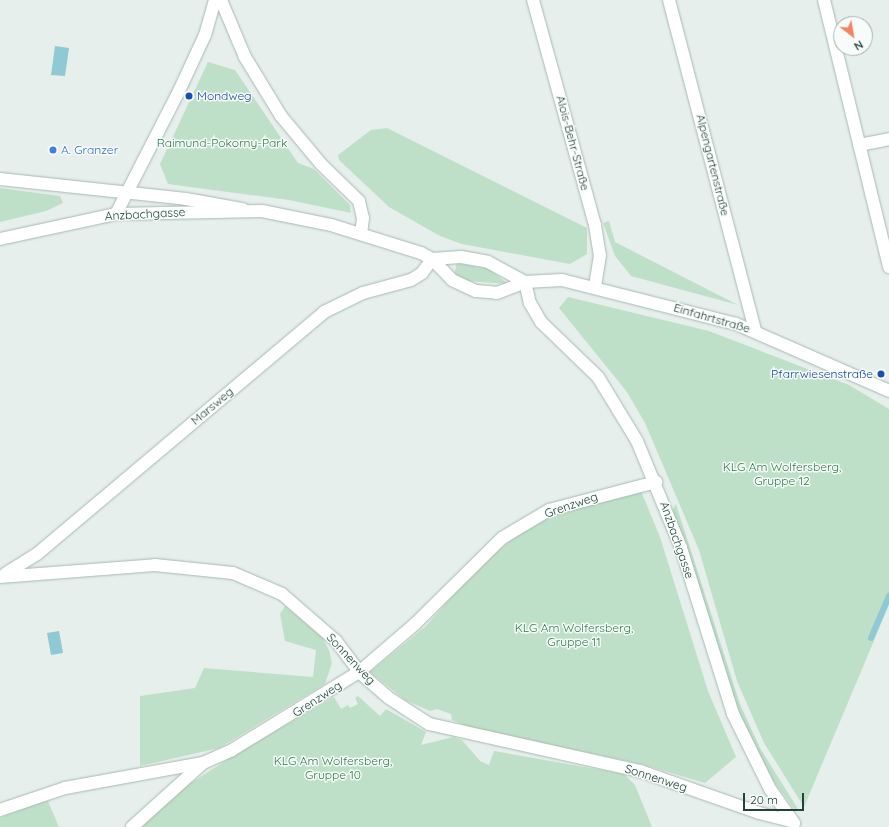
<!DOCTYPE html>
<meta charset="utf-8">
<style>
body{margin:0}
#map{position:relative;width:889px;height:827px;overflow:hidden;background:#e6efeb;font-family:Quicksand,sans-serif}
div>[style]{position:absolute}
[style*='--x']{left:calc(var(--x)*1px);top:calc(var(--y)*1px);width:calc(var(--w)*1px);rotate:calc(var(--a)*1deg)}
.green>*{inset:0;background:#bfe0c8}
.water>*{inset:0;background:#8ec9d4}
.stream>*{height:6px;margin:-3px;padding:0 3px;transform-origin:3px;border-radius:3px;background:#8ec9d4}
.roads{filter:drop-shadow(0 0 1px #a8b8b2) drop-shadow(0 0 1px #a8b8b2)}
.street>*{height:12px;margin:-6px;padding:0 6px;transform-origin:6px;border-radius:6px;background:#fff}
.secondary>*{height:12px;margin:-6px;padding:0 6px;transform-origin:6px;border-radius:6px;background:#fff}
.dots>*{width:11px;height:11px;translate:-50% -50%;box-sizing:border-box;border:2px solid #f7fbf9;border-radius:50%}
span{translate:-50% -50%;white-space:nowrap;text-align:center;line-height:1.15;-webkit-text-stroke:3px #f7fbf9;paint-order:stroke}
.transit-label{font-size:12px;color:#164399}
.left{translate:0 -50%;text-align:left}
.right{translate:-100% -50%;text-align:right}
.park-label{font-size:12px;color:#2d7a4b}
.street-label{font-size:12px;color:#24423a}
.shop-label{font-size:12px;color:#366cbe}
.north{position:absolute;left:833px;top:16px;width:40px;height:40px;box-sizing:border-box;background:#f7fbf9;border:1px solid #a3b1ad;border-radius:50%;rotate:149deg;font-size:11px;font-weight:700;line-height:16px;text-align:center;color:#24423a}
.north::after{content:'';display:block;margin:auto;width:14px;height:18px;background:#f4845f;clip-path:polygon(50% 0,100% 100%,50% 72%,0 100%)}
.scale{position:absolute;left:743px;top:793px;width:61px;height:18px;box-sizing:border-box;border:2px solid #24423a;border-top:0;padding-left:5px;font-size:12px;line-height:14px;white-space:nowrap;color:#24423a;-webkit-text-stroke:3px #f7fbf9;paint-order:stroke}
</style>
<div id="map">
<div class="green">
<i style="clip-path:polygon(208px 62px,235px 70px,298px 163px,314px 169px,350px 205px,351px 213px,289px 200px,168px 184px,160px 164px)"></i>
<i style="clip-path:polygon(387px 128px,587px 228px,587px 254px,570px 264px,462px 244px,440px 236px,389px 207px,339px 160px,338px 155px,371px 130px)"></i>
<i style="clip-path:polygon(0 188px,60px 196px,63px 203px,46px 211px,0 222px)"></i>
<i style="clip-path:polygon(609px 221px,615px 242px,738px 305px,631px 276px,615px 256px,603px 223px)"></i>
<i style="clip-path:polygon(457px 263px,489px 269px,508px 284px,467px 281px,454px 275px)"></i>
<i style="clip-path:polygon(568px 297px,709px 331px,849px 385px,889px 409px,889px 605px,804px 807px,764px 743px,737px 681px,699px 550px,645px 423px,627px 392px,559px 308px)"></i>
<i style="clip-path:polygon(641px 491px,660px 537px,708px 691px,736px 757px,705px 783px,641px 764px,469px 727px,452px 720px,451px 714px,437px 709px,430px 711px,405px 700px,370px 672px,426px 626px,478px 567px,529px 526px,596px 500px)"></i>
<i style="clip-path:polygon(676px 504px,740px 704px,760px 748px,798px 809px,795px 810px,768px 774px,734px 704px,672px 511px)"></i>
<i style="clip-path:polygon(285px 606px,322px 637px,329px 650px,332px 663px,325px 684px,219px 748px,140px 766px,140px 696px,195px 688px,204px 668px,313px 677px,316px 650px,285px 641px,280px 614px)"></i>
<i style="clip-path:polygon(358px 696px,380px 716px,386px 709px,426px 732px,421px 745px,453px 737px,462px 740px,480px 761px,489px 765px,494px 751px,624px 774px,635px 785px,652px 827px,141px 827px,183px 788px,233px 756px,334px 697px,341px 709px,348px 705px,350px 708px,358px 704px,355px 698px)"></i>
<i style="clip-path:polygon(47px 799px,59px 827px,0 827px,0 818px)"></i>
</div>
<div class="water">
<i style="clip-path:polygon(55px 46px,69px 48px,65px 76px,51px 75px)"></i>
<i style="clip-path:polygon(59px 631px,63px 653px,51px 655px,47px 633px)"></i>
</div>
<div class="stream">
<i style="--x:871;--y:638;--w:46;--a:-66.8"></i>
</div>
<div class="roads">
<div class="street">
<i style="--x:221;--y:0;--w:62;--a:67.2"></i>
<i style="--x:245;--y:57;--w:69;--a:58.6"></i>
<i style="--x:281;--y:116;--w:62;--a:50.2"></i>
<i style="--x:321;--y:164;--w:53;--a:44.2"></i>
<i style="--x:359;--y:201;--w:17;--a:77"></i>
<i style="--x:363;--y:218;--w:16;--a:97"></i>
<i style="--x:533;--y:0;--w:233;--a:74.6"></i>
<i style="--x:595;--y:225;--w:30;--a:81"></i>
<i style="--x:600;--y:255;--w:32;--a:99"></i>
<i style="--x:669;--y:0;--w:341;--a:75.4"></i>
<i style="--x:824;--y:0;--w:275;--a:76.3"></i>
<i style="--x:859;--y:145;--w:31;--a:-11"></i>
<i style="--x:0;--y:179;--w:187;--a:6.1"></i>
<i style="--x:186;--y:199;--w:58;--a:10"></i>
<i style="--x:116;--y:214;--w:138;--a:-62.9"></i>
<i style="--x:179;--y:91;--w:62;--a:-65.1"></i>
<i style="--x:205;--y:35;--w:36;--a:-74"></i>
<i style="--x:525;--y:282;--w:22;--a:77"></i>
<i style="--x:530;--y:303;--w:22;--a:60"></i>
<i style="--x:541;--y:322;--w:79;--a:44"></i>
<i style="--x:598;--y:377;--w:75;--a:58.6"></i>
<i style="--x:637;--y:441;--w:116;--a:67.6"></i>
<i style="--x:681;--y:548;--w:174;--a:72.6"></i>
<i style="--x:733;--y:714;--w:84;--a:63.7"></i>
<i style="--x:770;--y:789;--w:42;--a:54.8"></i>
<i style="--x:5;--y:574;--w:38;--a:-32"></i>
<i style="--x:37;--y:554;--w:375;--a:-40.1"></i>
<i style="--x:324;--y:312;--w:43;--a:-26"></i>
<i style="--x:363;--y:293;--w:50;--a:-15.2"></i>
<i style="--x:411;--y:280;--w:13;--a:-32"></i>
<i style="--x:422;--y:273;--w:17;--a:-54"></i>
<i style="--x:0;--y:577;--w:155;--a:-4.4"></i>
<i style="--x:155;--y:565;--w:78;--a:5.9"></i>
<i style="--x:233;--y:573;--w:53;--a:23.2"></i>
<i style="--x:282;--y:594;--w:72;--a:41"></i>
<i style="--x:336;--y:641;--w:39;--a:53"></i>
<i style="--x:359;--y:672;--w:40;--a:41"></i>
<i style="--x:389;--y:698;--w:48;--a:33"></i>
<i style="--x:429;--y:724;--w:216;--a:12.6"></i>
<i style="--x:640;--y:771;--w:126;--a:19.4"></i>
<i style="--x:759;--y:813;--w:34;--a:14"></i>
<i style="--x:0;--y:810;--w:69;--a:-18.7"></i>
<i style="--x:65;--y:788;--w:140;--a:-10.3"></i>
<i style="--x:203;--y:763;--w:32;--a:-24"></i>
<i style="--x:232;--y:750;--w:149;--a:-31.6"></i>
<i style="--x:359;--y:672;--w:74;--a:-40.6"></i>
<i style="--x:415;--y:624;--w:122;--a:-44.7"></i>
<i style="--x:502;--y:538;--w:55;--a:-30.8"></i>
<i style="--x:549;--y:510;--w:111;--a:-14.7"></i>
<i style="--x:132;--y:827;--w:96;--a:-42"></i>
</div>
<div class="secondary">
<i style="--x:0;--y:239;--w:119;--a:-12.2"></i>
<i style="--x:116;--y:214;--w:146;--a:-1.2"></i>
<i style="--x:262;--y:211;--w:70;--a:11.5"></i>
<i style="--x:331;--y:225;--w:94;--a:17.3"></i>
<i style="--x:421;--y:253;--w:13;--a:29"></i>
<i style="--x:432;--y:259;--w:29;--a:46"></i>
<i style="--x:452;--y:280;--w:26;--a:25"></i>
<i style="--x:476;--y:291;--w:21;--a:5"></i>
<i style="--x:497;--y:293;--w:30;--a:-21"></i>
<i style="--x:525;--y:282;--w:37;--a:-3"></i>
<i style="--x:562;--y:280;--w:179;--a:14.2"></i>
<i style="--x:736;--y:324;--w:167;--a:23.6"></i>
<i style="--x:432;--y:259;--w:29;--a:-4"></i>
<i style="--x:461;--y:257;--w:27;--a:10"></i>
<i style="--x:488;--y:262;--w:42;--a:28.4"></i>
</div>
</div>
<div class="dots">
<i style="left:189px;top:96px;background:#1a4fb4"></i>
<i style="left:53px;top:150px;background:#3f7fe0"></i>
<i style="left:881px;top:374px;background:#1a4fb4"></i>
</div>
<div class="transit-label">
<span class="left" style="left:197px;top:96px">Mondweg</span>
<span class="right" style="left:873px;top:374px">Pfarrwiesenstraße</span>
</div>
<div class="park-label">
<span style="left:222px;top:143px">Raimund-Pokorny-Park</span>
<span style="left:782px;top:474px">KLG Am Wolfersberg,<br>Gruppe 12</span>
<span style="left:574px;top:635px">KLG Am Wolfersberg,<br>Gruppe 11</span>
<span style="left:333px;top:768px">KLG Am Wolfersberg,<br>Gruppe 10</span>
</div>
<div class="street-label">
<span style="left:573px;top:143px;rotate:75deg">Alois-Behr-Straße</span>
<span style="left:713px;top:165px;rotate:76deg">Alpengartenstraße</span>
<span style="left:145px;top:214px;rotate:-3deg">Anzbachgasse</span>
<span style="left:712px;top:318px;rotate:16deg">Einfahrtstraße</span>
<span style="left:212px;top:406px;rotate:-40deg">Marsweg</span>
<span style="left:571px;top:505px;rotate:-19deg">Grenzweg</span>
<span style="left:677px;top:540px;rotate:71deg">Anzbachgasse</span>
<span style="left:351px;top:659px;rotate:47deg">Sonnenweg</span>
<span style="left:317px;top:699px;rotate:-33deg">Grenzweg</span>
<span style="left:656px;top:778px;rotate:18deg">Sonnenweg</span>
</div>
<div class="shop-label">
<span class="left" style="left:61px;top:150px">A. Granzer</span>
</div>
<div class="north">N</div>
<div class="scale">20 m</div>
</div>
